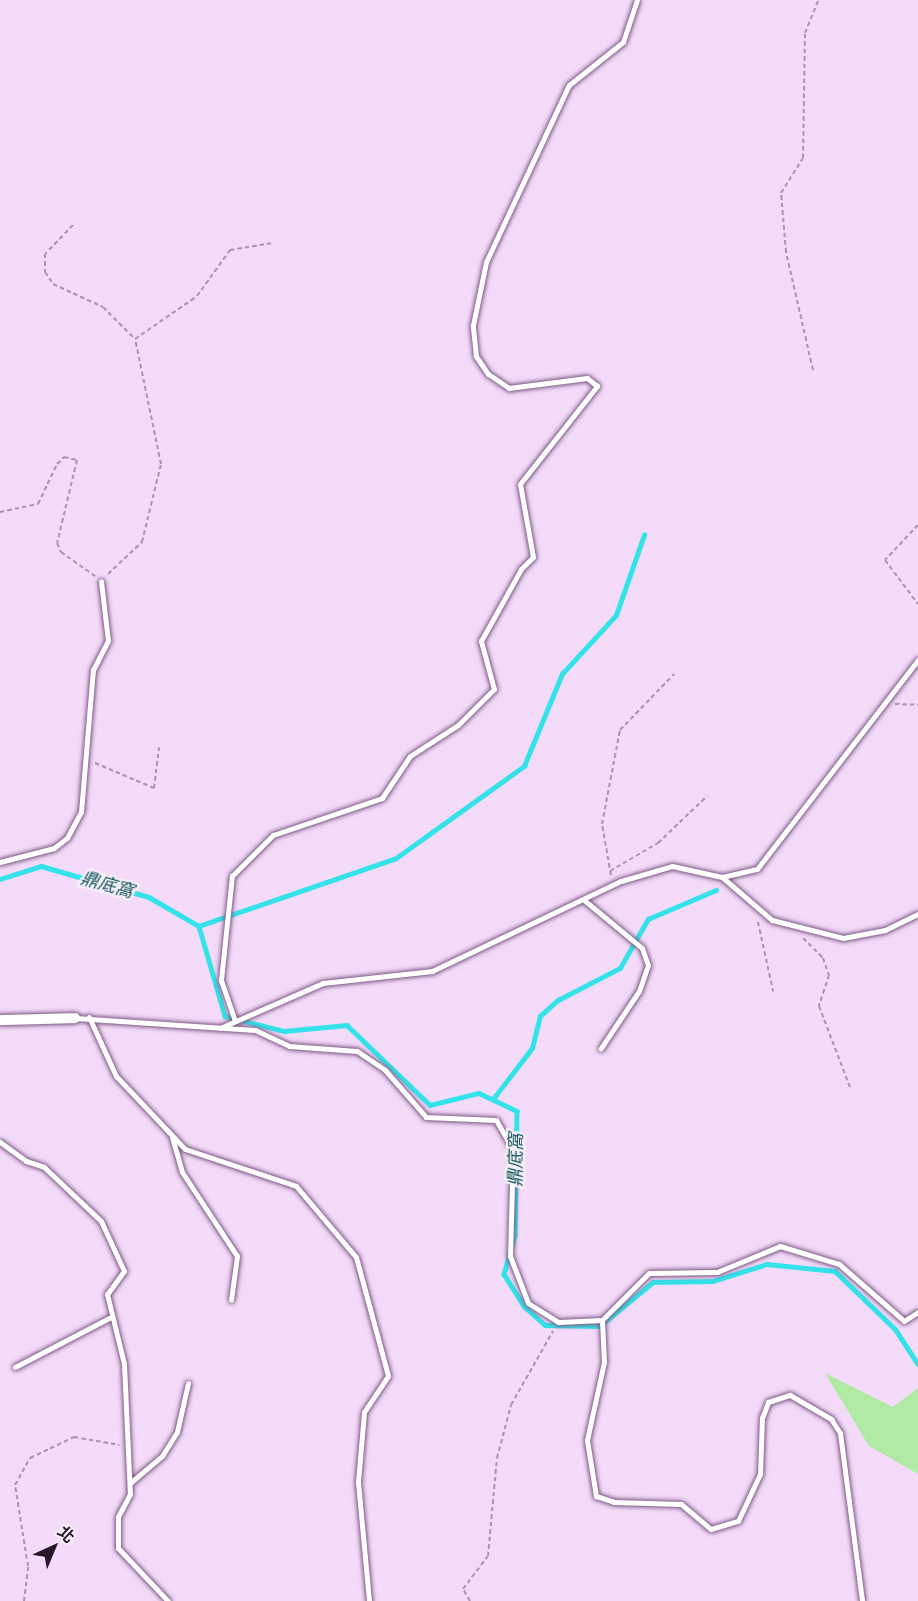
<!DOCTYPE html>
<meta charset="utf-8">
<style>
body{margin:0}
#map{position:relative;width:918px;height:1601px;overflow:hidden;background:#f4dbf9;font-family:"Asap Condensed","Noto Sans TC",sans-serif}
div>[style]{position:absolute}
[style*='--x']{left:calc(var(--x)*1px);top:calc(var(--y)*1px);width:calc(var(--w)*1px);rotate:calc(var(--a)*1deg)}
.green>*{inset:0;background:#b0eaa4}
.stream>*{height:4.5px;margin:-2.25px;padding:0 2.25px;transform-origin:2.25px;border-radius:2.25px;background:#34e2ea}
.path>*{height:2px;margin-top:-1px;transform-origin:0;background:repeating-linear-gradient(90deg,#aa95af 0 4.5px,transparent 0 7.5px)}
.roads{filter:drop-shadow(0 0 2px #7f5a87) drop-shadow(0 0 2px #7f5a87)}
.service>*{height:5px;margin:-2.5px;padding:0 2.5px;transform-origin:2.5px;border-radius:2.5px;background:#fff}
.minor>*{height:10px;margin:-5px;padding:0 5px;transform-origin:5px;border-radius:5px;background:#fff}
span{translate:-50% -50%;white-space:nowrap;text-align:center;line-height:1.15;-webkit-text-stroke:4.5px #f7eff9;paint-order:stroke}
.water-label{font-size:18px;color:#15595d;font-style:italic}
.north{position:absolute;left:24px;top:1517px;width:60px;height:60px;-webkit-text-stroke:4px #f7eff9;paint-order:stroke;rotate:44deg;font-size:16px;font-weight:700;line-height:24px;text-align:center;color:#261729}
.north::after{content:'';display:block;margin:auto;width:21px;height:27px;background:#261729;clip-path:polygon(50% 0,100% 100%,50% 72%,0 100%)}
</style>
<div id="map">
<div class="green">
<i style="clip-path:polygon(825px 1373px,893px 1407px,918px 1388px,918px 1474px,869px 1446px)"></i>
</div>
<div class="stream">
<i style="--x:0;--y:879;--w:43;--a:-17.6"></i>
<i style="--x:41;--y:866;--w:112;--a:16"></i>
<i style="--x:149;--y:897;--w:58;--a:30.1"></i>
<i style="--x:199;--y:926;--w:94;--a:73.9"></i>
<i style="--x:225;--y:1016;--w:61;--a:14.3"></i>
<i style="--x:284;--y:1031;--w:63;--a:-5.4"></i>
<i style="--x:347;--y:1025;--w:115;--a:43.9"></i>
<i style="--x:430;--y:1105;--w:50;--a:-13.8"></i>
<i style="--x:479;--y:1093;--w:42;--a:25.3"></i>
<i style="--x:517;--y:1111;--w:125;--a:90.9"></i>
<i style="--x:515;--y:1236;--w:40;--a:106"></i>
<i style="--x:504;--y:1274;--w:38;--a:58"></i>
<i style="--x:524;--y:1306;--w:28;--a:42"></i>
<i style="--x:545;--y:1325;--w:55;--a:1"></i>
<i style="--x:600;--y:1326;--w:69;--a:-39.7"></i>
<i style="--x:653;--y:1282;--w:60;--a:-1"></i>
<i style="--x:713;--y:1281;--w:57;--a:-17.5"></i>
<i style="--x:767;--y:1264;--w:68;--a:5.9"></i>
<i style="--x:835;--y:1271;--w:85;--a:44"></i>
<i style="--x:896;--y:1330;--w:40;--a:57.1"></i>
<i style="--x:199;--y:926;--w:208;--a:-19"></i>
<i style="--x:396;--y:858;--w:158;--a:-35.7"></i>
<i style="--x:524;--y:766;--w:100;--a:-67.6"></i>
<i style="--x:562;--y:674;--w:80;--a:-47.5"></i>
<i style="--x:616;--y:615;--w:85;--a:-70.7"></i>
<i style="--x:493;--y:1099;--w:64;--a:-52.6"></i>
<i style="--x:532;--y:1048;--w:33;--a:-76"></i>
<i style="--x:540;--y:1016;--w:24;--a:-42"></i>
<i style="--x:558;--y:1000;--w:70;--a:-27.3"></i>
<i style="--x:620;--y:968;--w:56;--a:-60.3"></i>
<i style="--x:648;--y:919;--w:74;--a:-23.1"></i>
</div>
<div class="path">
<i style="--x:73;--y:225;--w:40;--a:134"></i>
<i style="--x:45;--y:254;--w:18;--a:90"></i>
<i style="--x:45;--y:272;--w:14;--a:56"></i>
<i style="--x:53;--y:284;--w:55;--a:24.7"></i>
<i style="--x:103;--y:307;--w:45;--a:45"></i>
<i style="--x:813;--y:370;--w:121;--a:-102.9"></i>
<i style="--x:786;--y:252;--w:59;--a:-94.8"></i>
<i style="--x:781;--y:193;--w:41;--a:-57.8"></i>
<i style="--x:803;--y:158;--w:125;--a:-89.1"></i>
<i style="--x:805;--y:33;--w:35;--a:-68"></i>
<i style="--x:0;--y:512;--w:39;--a:-12"></i>
<i style="--x:38;--y:504;--w:44;--a:-64.6"></i>
<i style="--x:57;--y:464;--w:10;--a:-45"></i>
<i style="--x:64;--y:457;--w:13;--a:13"></i>
<i style="--x:77;--y:460;--w:85;--a:103.5"></i>
<i style="--x:57;--y:543;--w:10;--a:66"></i>
<i style="--x:61;--y:552;--w:42;--a:35.2"></i>
<i style="--x:918;--y:525;--w:48;--a:133.3"></i>
<i style="--x:885;--y:560;--w:55;--a:53.1"></i>
<i style="--x:108;--y:574;--w:47;--a:-43.3"></i>
<i style="--x:142;--y:542;--w:80;--a:-76.3"></i>
<i style="--x:161;--y:464;--w:128;--a:-101.7"></i>
<i style="--x:135;--y:339;--w:75;--a:-34.7"></i>
<i style="--x:197;--y:296;--w:57;--a:-54.3"></i>
<i style="--x:230;--y:250;--w:43;--a:-9.5"></i>
<i style="--x:895;--y:704;--w:23;--a:2"></i>
<i style="--x:95;--y:763;--w:64;--a:23"></i>
<i style="--x:154;--y:788;--w:41;--a:-83"></i>
<i style="--x:610;--y:871;--w:56;--a:-30.3"></i>
<i style="--x:658;--y:843;--w:68;--a:-43.8"></i>
<i style="--x:611;--y:875;--w:52;--a:-100"></i>
<i style="--x:602;--y:824;--w:96;--a:-79.2"></i>
<i style="--x:620;--y:730;--w:78;--a:-46"></i>
<i style="--x:758;--y:922;--w:71;--a:77.7"></i>
<i style="--x:803;--y:938;--w:28;--a:45"></i>
<i style="--x:823;--y:958;--w:18;--a:71"></i>
<i style="--x:829;--y:975;--w:33;--a:108"></i>
<i style="--x:819;--y:1006;--w:90;--a:69.1"></i>
<i style="--x:24;--y:1601;--w:35;--a:-83"></i>
<i style="--x:28;--y:1566;--w:82;--a:-99.1"></i>
<i style="--x:15;--y:1485;--w:31;--a:-61"></i>
<i style="--x:30;--y:1458;--w:49;--a:-25.5"></i>
<i style="--x:74;--y:1437;--w:46;--a:10.1"></i>
<i style="--x:470;--y:1601;--w:14;--a:-120"></i>
<i style="--x:463;--y:1589;--w:41;--a:-52.9"></i>
<i style="--x:488;--y:1556;--w:98;--a:-84.8"></i>
<i style="--x:497;--y:1458;--w:55;--a:-75.2"></i>
<i style="--x:511;--y:1405;--w:85;--a:-60.4"></i>
</div>
<div class="roads">
<div class="service">
<i style="--x:0;--y:862;--w:56;--a:-14.5"></i>
<i style="--x:54;--y:848;--w:16;--a:-38"></i>
<i style="--x:67;--y:838;--w:30;--a:-62"></i>
<i style="--x:81;--y:812;--w:143;--a:-85.2"></i>
<i style="--x:93;--y:670;--w:33;--a:-63"></i>
<i style="--x:108;--y:641;--w:60;--a:-96.7"></i>
<i style="--x:722;--y:877;--w:36;--a:-13"></i>
<i style="--x:757;--y:869;--w:264;--a:-52.4"></i>
<i style="--x:584;--y:900;--w:75;--a:39.6"></i>
<i style="--x:642;--y:948;--w:18;--a:71"></i>
<i style="--x:648;--y:965;--w:28;--a:109"></i>
<i style="--x:639;--y:991;--w:69;--a:123.7"></i>
<i style="--x:89;--y:1017;--w:65;--a:65.4"></i>
<i style="--x:116;--y:1076;--w:100;--a:46.6"></i>
<i style="--x:185;--y:1149;--w:117;--a:18.4"></i>
<i style="--x:296;--y:1186;--w:93;--a:49.8"></i>
<i style="--x:356;--y:1257;--w:123;--a:74.9"></i>
<i style="--x:388;--y:1376;--w:43;--a:123.7"></i>
<i style="--x:364;--y:1412;--w:70;--a:94.9"></i>
<i style="--x:358;--y:1482;--w:120;--a:84.7"></i>
<i style="--x:75;--y:1018;--w:180;--a:3.8"></i>
<i style="--x:255;--y:1030;--w:38;--a:25"></i>
<i style="--x:289;--y:1046;--w:68;--a:4.2"></i>
<i style="--x:357;--y:1051;--w:34;--a:34"></i>
<i style="--x:385;--y:1070;--w:62;--a:48.9"></i>
<i style="--x:426;--y:1117;--w:70;--a:2.5"></i>
<i style="--x:496;--y:1120;--w:34;--a:60"></i>
<i style="--x:513;--y:1149;--w:107;--a:91.6"></i>
<i style="--x:510;--y:1256;--w:50;--a:69"></i>
<i style="--x:528;--y:1303;--w:36;--a:32"></i>
<i style="--x:558;--y:1322;--w:44;--a:-2.6"></i>
<i style="--x:602;--y:1320;--w:66;--a:-45"></i>
<i style="--x:649;--y:1273;--w:68;--a:-0.8"></i>
<i style="--x:717;--y:1272;--w:68;--a:-22.4"></i>
<i style="--x:780;--y:1246;--w:62;--a:17"></i>
<i style="--x:839;--y:1264;--w:86;--a:41.2"></i>
<i style="--x:904;--y:1321;--w:17;--a:-33"></i>
<i style="--x:235;--y:1021;--w:43;--a:-108.9"></i>
<i style="--x:221;--y:980;--w:105;--a:-84"></i>
<i style="--x:232;--y:876;--w:58;--a:-45"></i>
<i style="--x:273;--y:835;--w:115;--a:-18.7"></i>
<i style="--x:382;--y:798;--w:50;--a:-56.3"></i>
<i style="--x:410;--y:756;--w:57;--a:-32.9"></i>
<i style="--x:458;--y:725;--w:51;--a:-45"></i>
<i style="--x:494;--y:689;--w:50;--a:-105.2"></i>
<i style="--x:481;--y:641;--w:82;--a:-60.9"></i>
<i style="--x:521;--y:569;--w:17;--a:-45"></i>
<i style="--x:533;--y:557;--w:74;--a:-100.1"></i>
<i style="--x:520;--y:484;--w:125;--a:-51.8"></i>
<i style="--x:597;--y:386;--w:13;--a:-141"></i>
<i style="--x:587;--y:378;--w:79;--a:172.7"></i>
<i style="--x:509;--y:388;--w:25;--a:-146"></i>
<i style="--x:488;--y:374;--w:22;--a:-124"></i>
<i style="--x:476;--y:356;--w:31;--a:-96"></i>
<i style="--x:473;--y:325;--w:64;--a:-78.3"></i>
<i style="--x:486;--y:262;--w:195;--a:-64.9"></i>
<i style="--x:569;--y:85;--w:69;--a:-38.5"></i>
<i style="--x:623;--y:42;--w:44;--a:-71.6"></i>
<i style="--x:220;--y:1028;--w:112;--a:-23.6"></i>
<i style="--x:323;--y:983;--w:110;--a:-6.3"></i>
<i style="--x:432;--y:971;--w:209;--a:-25.5"></i>
<i style="--x:621;--y:881;--w:53;--a:-16.4"></i>
<i style="--x:672;--y:866;--w:51;--a:12.4"></i>
<i style="--x:722;--y:877;--w:66;--a:40.7"></i>
<i style="--x:772;--y:920;--w:73;--a:14.2"></i>
<i style="--x:843;--y:938;--w:43;--a:-10.8"></i>
<i style="--x:885;--y:930;--w:37;--a:-26"></i>
<i style="--x:172;--y:1137;--w:36;--a:74"></i>
<i style="--x:182;--y:1172;--w:100;--a:56.8"></i>
<i style="--x:237;--y:1256;--w:44;--a:97.8"></i>
<i style="--x:0;--y:1142;--w:32;--a:36"></i>
<i style="--x:26;--y:1161;--w:19;--a:18"></i>
<i style="--x:44;--y:1167;--w:79;--a:43.5"></i>
<i style="--x:101;--y:1221;--w:55;--a:65.3"></i>
<i style="--x:124;--y:1271;--w:29;--a:126"></i>
<i style="--x:107;--y:1294;--w:72;--a:76.3"></i>
<i style="--x:124;--y:1364;--w:130;--a:87.4"></i>
<i style="--x:130;--y:1494;--w:26;--a:118"></i>
<i style="--x:118;--y:1517;--w:31;--a:90"></i>
<i style="--x:118;--y:1548;--w:73;--a:46.7"></i>
<i style="--x:602;--y:1320;--w:42;--a:87.3"></i>
<i style="--x:604;--y:1362;--w:80;--a:102.3"></i>
<i style="--x:587;--y:1440;--w:57;--a:80.9"></i>
<i style="--x:596;--y:1496;--w:19;--a:18"></i>
<i style="--x:614;--y:1502;--w:67;--a:1.7"></i>
<i style="--x:681;--y:1504;--w:39;--a:40"></i>
<i style="--x:711;--y:1529;--w:28;--a:-17"></i>
<i style="--x:738;--y:1521;--w:52;--a:-64.9"></i>
<i style="--x:760;--y:1474;--w:56;--a:-88"></i>
<i style="--x:762;--y:1418;--w:17;--a:-69"></i>
<i style="--x:768;--y:1402;--w:23;--a:-18"></i>
<i style="--x:790;--y:1395;--w:48;--a:30.3"></i>
<i style="--x:831;--y:1419;--w:17;--a:57"></i>
<i style="--x:840;--y:1433;--w:169;--a:82.5"></i>
<i style="--x:15;--y:1367;--w:106;--a:-27.5"></i>
<i style="--x:130;--y:1483;--w:42;--a:-40.2"></i>
<i style="--x:162;--y:1456;--w:28;--a:-58"></i>
<i style="--x:177;--y:1432;--w:50;--a:-77.3"></i>
</div>
<div class="minor">
<i style="--x:0;--y:1020;--w:75;--a:-1.5"></i>
</div>
</div>
<div class="water-label">
<span style="left:107px;top:885px;rotate:16deg">鼎底窩</span>
<span style="left:516px;top:1160px;rotate:-89deg">鼎底窩</span>
</div>
<div class="north">北</div>
</div>
